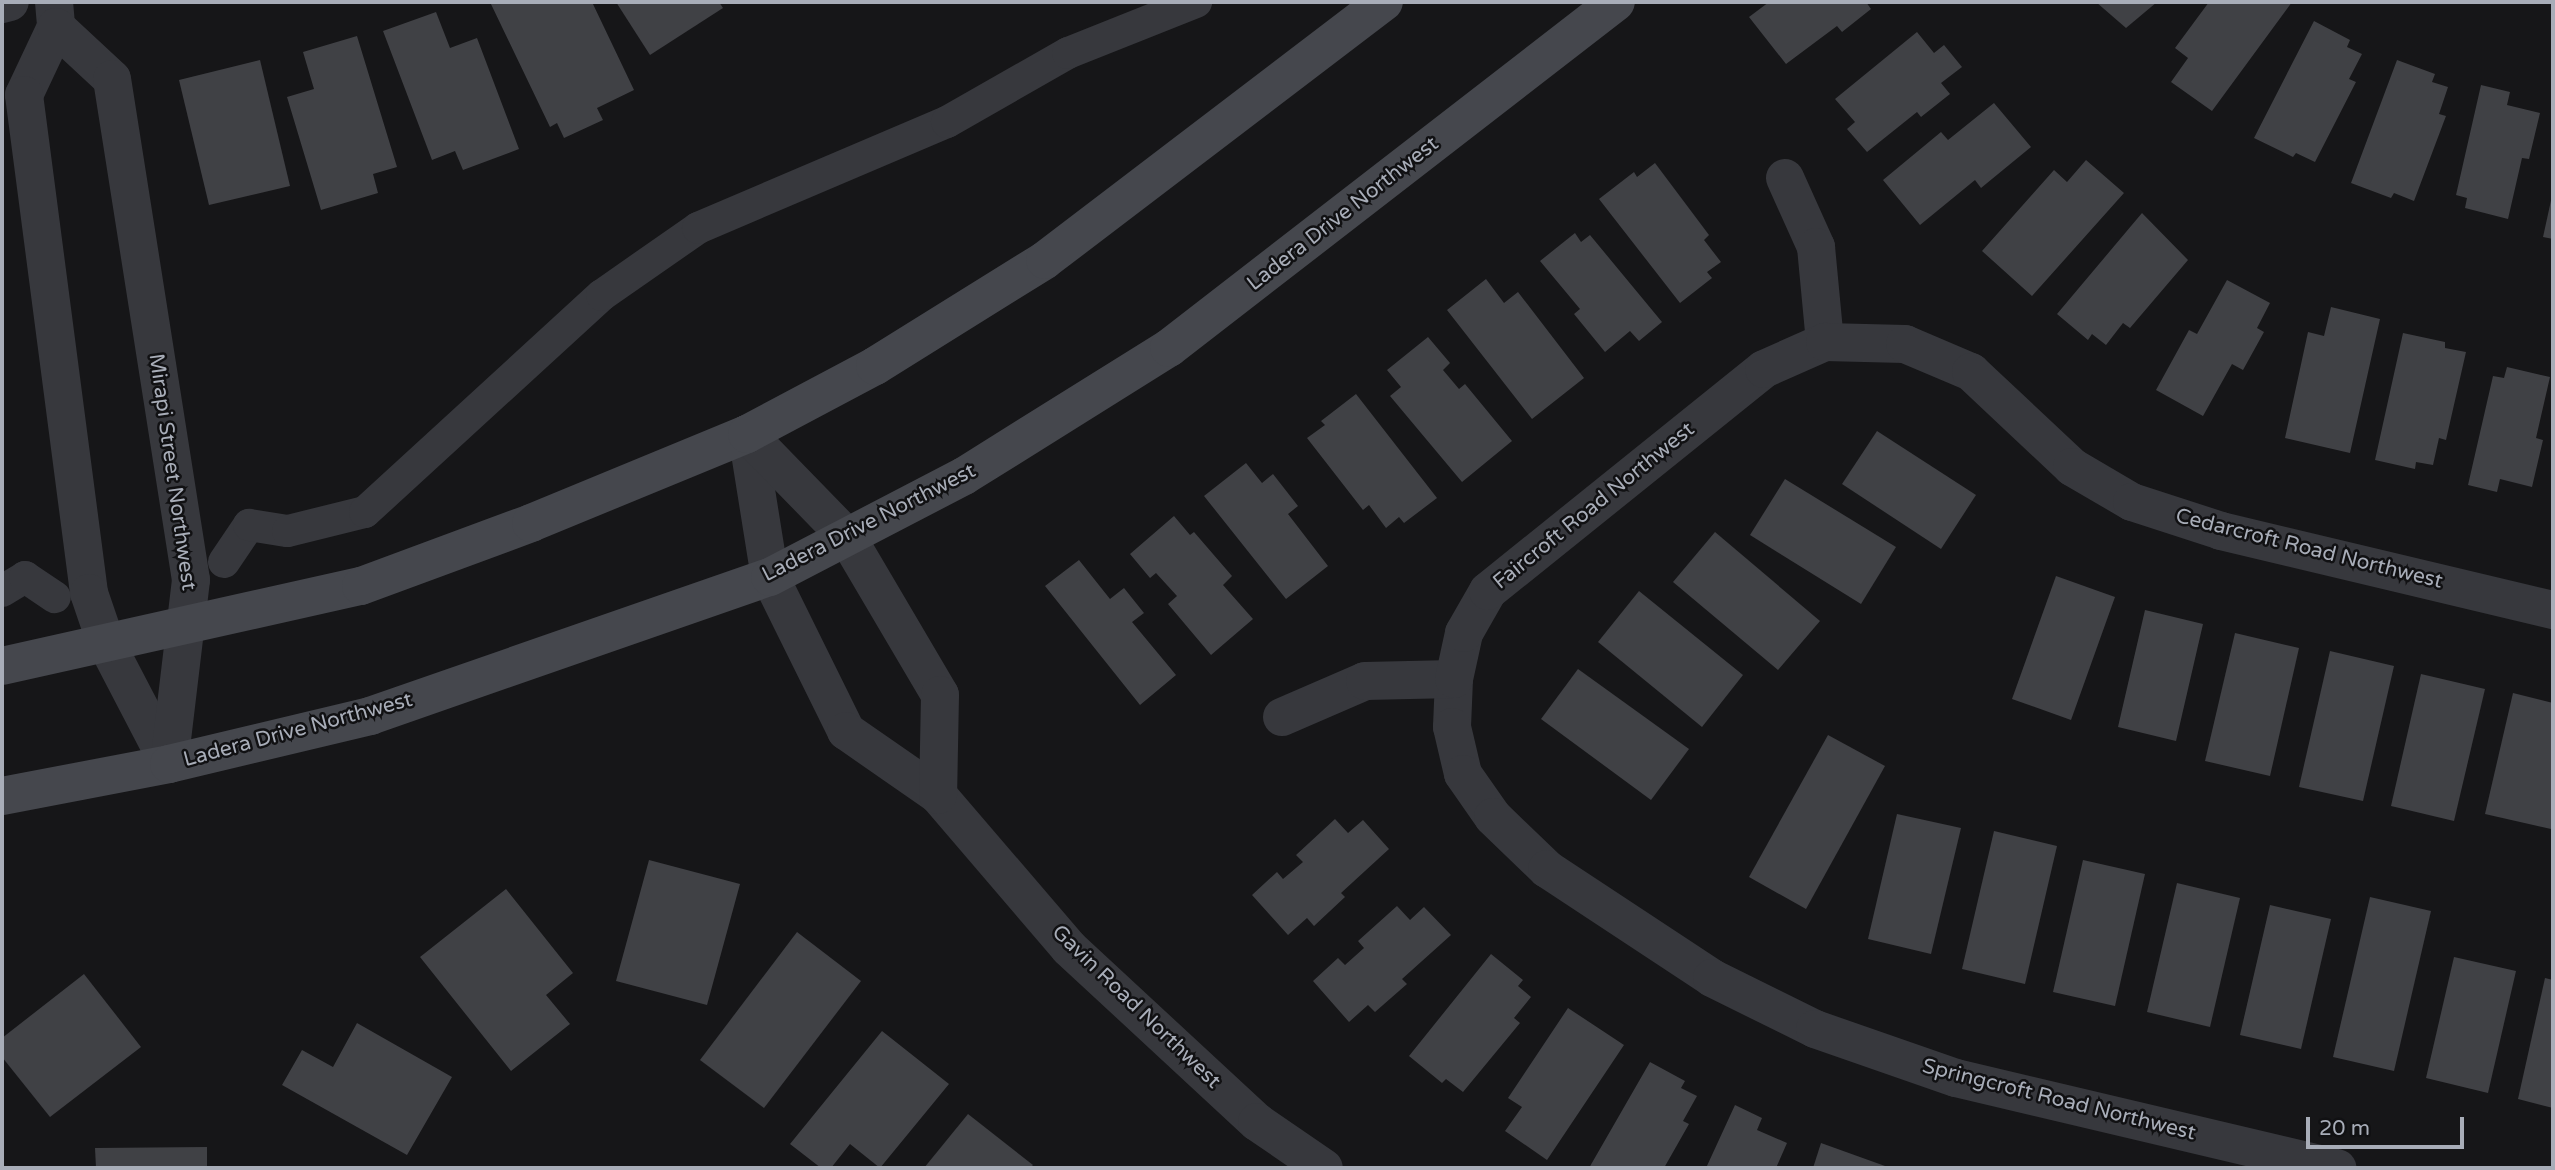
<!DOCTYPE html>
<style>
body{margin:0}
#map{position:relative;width:2555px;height:1170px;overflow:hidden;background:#161618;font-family:"Varela Round",sans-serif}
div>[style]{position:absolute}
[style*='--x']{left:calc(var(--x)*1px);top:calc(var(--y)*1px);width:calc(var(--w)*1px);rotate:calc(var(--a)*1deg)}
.building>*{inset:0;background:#404145}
.pedestrian>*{height:32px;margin:-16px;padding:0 16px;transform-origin:16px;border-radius:16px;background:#37383d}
.minor>*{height:38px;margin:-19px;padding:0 19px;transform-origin:19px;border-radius:19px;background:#37383d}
.tertiary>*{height:38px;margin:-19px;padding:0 19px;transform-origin:19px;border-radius:19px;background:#37383d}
.secondary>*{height:38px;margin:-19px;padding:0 19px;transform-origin:19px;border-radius:19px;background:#45474d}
span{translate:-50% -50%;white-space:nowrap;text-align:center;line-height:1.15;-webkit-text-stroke:5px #111113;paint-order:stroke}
.street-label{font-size:21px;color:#a8adb8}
.frame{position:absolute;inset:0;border:4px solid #a8adb8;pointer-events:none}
.scale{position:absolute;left:2306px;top:1117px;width:158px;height:32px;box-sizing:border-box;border:4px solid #a8adb8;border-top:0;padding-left:9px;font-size:21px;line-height:24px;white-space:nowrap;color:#a8adb8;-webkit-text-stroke:5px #111113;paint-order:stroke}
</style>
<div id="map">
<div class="building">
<i style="clip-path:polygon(490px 2px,592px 2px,634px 90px,597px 108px,603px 120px,564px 138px,557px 123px,550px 127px)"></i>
<i style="clip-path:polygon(616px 2px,719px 2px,723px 8px,650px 55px)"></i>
<i style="clip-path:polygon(1769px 2px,1866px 2px,1871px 9px,1842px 32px,1837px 26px,1786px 64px,1749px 17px)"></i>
<i style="clip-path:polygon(2096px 2px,2157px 2px,2126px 28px)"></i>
<i style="clip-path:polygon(2209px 2px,2292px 2px,2212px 111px,2171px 82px,2188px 58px,2175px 48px)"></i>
<i style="clip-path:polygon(436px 12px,450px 48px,477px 38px,519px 149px,463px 170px,455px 151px,432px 160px,383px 31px)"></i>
<i style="clip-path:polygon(2314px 21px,2350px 40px,2347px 47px,2362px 54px,2349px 79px,2356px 82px,2315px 162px,2296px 153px,2293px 157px,2254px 138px)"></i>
<i style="clip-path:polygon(1917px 32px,1934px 53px,1944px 45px,1962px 67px,1941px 83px,1950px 94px,1921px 117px,1917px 112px,1867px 152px,1847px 129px,1855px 122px,1835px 99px)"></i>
<i style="clip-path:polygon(357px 36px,397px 167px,373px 174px,378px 193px,321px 210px,287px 97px,314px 89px,303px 52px)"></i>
<i style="clip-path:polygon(260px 60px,290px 186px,209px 205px,179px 80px)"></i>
<i style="clip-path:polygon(2397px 60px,2435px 74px,2432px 82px,2448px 87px,2439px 114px,2446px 116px,2414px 201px,2394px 193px,2391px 198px,2351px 183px)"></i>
<i style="clip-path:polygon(2481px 85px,2510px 92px,2507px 105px,2540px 113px,2529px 159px,2522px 158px,2508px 219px,2465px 208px,2467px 198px,2456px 195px)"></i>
<i style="clip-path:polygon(1994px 103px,2031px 147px,1981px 188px,1975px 180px,1920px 225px,1883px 180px,1941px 132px,1948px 140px)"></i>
<i style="clip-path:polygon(2086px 160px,2124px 193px,2032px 296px,1982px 251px,2054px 170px,2067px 182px)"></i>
<i style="clip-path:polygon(1655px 163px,1709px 235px,1704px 240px,1721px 262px,1707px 272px,1712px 278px,1680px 303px,1599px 199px,1634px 172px,1637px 177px)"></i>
<i style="clip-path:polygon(2552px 196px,2553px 196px,2553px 239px,2543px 237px)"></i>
<i style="clip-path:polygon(2142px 213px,2188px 260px,2130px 328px,2123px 323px,2106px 345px,2092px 334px,2088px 340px,2057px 314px)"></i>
<i style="clip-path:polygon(1575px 233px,1581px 242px,1590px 235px,1662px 322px,1639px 341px,1630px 331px,1605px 352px,1574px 314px,1580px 309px,1540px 261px)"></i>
<i style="clip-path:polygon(1486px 279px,1504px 303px,1518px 292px,1584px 378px,1532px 419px,1447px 310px)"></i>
<i style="clip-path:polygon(2227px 280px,2270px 303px,2257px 328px,2264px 332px,2243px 370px,2232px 364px,2203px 416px,2156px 390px,2189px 330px,2197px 334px)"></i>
<i style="clip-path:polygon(2331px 307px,2380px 319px,2350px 453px,2285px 438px,2308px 332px,2324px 336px)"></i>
<i style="clip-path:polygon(2403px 333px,2445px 342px,2445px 348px,2466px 352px,2446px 440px,2439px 438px,2433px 465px,2416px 462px,2415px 469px,2375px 460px)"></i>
<i style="clip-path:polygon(1428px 337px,1450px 363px,1443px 370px,1459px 389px,1465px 384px,1512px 441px,1462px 482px,1390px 396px,1401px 387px,1387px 370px)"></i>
<i style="clip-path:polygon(2507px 367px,2550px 377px,2536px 438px,2543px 440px,2532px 487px,2500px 479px,2497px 492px,2468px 485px,2493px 376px,2504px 378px)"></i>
<i style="clip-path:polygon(1356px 394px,1437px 498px,1404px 523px,1399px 517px,1386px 528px,1369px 505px,1363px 510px,1307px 438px,1325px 425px,1321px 421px)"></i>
<i style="clip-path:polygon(1877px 431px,1976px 495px,1941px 549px,1842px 484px)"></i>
<i style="clip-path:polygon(1246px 463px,1262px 483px,1273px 474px,1298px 506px,1288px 514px,1328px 566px,1286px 599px,1204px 496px)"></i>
<i style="clip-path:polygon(1785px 479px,1896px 547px,1861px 604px,1750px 535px)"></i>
<i style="clip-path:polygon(1174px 516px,1190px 535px,1194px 532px,1232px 576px,1223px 585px,1253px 619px,1211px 655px,1168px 604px,1177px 596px,1156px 573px,1150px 578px,1130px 554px)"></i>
<i style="clip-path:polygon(1715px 532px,1820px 621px,1778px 670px,1673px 582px)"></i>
<i style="clip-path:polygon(1079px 560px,1110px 599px,1124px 588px,1144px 613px,1132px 622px,1176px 675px,1140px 705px,1045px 586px)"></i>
<i style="clip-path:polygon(2056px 576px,2115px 597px,2071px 720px,2012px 699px)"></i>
<i style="clip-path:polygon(1639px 591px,1743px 675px,1702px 727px,1598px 642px)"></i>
<i style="clip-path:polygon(2145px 610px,2203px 624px,2176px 741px,2118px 727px)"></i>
<i style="clip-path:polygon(2235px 633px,2299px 648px,2270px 776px,2205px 761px)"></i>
<i style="clip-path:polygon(2330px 651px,2394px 666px,2363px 801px,2299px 787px)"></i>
<i style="clip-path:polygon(1578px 669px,1689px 749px,1651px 800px,1541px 719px)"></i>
<i style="clip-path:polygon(2421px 674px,2485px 689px,2454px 821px,2391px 806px)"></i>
<i style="clip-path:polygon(2513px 693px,2553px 703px,2551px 829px,2485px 814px)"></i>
<i style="clip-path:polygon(1828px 735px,1885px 766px,1806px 909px,1749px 877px)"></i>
<i style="clip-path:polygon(1897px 814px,1961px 828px,1931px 954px,1868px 939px)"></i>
<i style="clip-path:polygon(1335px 819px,1348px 833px,1363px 820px,1389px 849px,1341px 893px,1345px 897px,1314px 926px,1307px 918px,1288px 935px,1252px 895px,1277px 872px,1283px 879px,1303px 862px,1296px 855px)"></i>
<i style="clip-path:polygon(1994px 831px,2057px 846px,2025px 984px,1962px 969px)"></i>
<i style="clip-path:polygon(649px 860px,740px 884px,707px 1005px,616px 981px)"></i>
<i style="clip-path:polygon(2083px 860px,2145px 874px,2115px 1006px,2053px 992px)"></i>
<i style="clip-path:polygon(2177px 883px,2240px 898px,2210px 1027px,2147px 1012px)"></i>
<i style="clip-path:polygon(506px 889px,573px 973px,546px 995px,570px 1024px,511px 1071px,420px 957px)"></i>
<i style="clip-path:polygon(2370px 897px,2431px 911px,2394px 1071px,2333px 1057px)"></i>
<i style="clip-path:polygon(2270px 905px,2331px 919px,2301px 1049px,2240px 1035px)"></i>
<i style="clip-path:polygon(1397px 906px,1410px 920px,1424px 907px,1451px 935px,1402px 979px,1407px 984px,1375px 1012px,1368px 1005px,1349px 1022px,1313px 981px,1338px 958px,1345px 965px,1364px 948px,1358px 941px)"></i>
<i style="clip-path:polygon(797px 932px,861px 981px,764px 1108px,700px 1060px)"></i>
<i style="clip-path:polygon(1491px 954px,1523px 980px,1518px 986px,1531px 997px,1514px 1018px,1520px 1023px,1463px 1092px,1446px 1079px,1442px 1083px,1409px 1056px)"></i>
<i style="clip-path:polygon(2454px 957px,2516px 971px,2488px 1093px,2426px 1078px)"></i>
<i style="clip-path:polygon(84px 974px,141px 1047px,50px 1117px,2px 1057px,2px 1038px)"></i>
<i style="clip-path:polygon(2545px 978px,2553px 980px,2553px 1108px,2518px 1099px)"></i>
<i style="clip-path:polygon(1568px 1008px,1624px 1045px,1547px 1160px,1505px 1131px,1522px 1107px,1508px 1098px)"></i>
<i style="clip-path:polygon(357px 1023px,452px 1077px,407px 1155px,282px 1085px,302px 1050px,333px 1067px)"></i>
<i style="clip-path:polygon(882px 1031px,949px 1084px,880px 1168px,850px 1144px,831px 1168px,821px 1168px,790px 1144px)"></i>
<i style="clip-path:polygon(1650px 1062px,1685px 1081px,1681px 1088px,1697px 1096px,1683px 1121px,1689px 1124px,1664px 1168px,1589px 1168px)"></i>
<i style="clip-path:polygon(1735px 1105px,1762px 1118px,1757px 1130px,1787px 1143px,1776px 1168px,1706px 1168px)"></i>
<i style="clip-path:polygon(968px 1114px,1033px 1165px,1030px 1168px,924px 1168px)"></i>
<i style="clip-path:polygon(1821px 1143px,1885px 1166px,1884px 1168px,1813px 1168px)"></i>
<i style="clip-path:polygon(207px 1147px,207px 1168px,96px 1168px,95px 1148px)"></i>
</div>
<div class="pedestrian">
<i style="--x:224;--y:562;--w:45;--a:-56"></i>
<i style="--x:249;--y:525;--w:39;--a:9"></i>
<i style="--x:288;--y:531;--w:79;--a:-13.9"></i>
<i style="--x:365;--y:512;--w:321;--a:-42.5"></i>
<i style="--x:602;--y:295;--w:117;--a:-34.9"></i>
<i style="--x:698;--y:228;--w:271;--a:-23.1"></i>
<i style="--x:947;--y:122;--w:139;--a:-29.7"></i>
<i style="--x:1068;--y:53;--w:138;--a:-21.7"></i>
<i style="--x:2;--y:591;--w:27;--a:-31"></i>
<i style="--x:25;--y:577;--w:36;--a:34"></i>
</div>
<div class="minor">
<i style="--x:54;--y:2;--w:25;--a:85"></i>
<i style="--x:56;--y:27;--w:75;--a:115.2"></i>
<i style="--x:24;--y:95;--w:502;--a:82.56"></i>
<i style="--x:89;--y:593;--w:53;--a:71.2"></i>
<i style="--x:106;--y:643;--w:136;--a:62.5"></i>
<i style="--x:2;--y:4;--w:8;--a:-14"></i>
<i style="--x:56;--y:27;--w:76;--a:42.9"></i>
<i style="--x:112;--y:79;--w:507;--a:81.04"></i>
<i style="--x:191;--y:580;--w:185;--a:96.8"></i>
<i style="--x:1785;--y:178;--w:76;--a:65.8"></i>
<i style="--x:1816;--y:247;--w:95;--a:84.6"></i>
<i style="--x:1454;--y:679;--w:48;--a:92.4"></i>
<i style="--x:1452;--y:727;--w:48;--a:76.8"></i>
<i style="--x:1463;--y:774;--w:52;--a:55.1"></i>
<i style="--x:1493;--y:817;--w:75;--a:43.9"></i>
<i style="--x:1547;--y:869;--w:198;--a:33.4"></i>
<i style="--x:1712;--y:978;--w:115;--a:26.3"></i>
<i style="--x:1815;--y:1029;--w:149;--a:19.2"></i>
<i style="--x:1956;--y:1078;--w:392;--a:13.3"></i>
<i style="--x:1282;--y:717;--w:90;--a:-23.4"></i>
<i style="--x:1365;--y:681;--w:89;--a:-1.3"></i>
<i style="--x:1454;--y:679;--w:47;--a:-77.7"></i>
<i style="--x:1464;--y:633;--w:48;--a:-60.3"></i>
<i style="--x:1488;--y:591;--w:354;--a:-38.8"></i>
<i style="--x:1764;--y:369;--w:67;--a:-23.9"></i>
<i style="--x:1825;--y:342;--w:80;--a:1.4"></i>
<i style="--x:1905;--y:344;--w:72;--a:23"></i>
<i style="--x:1971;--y:372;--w:139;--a:43.2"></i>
<i style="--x:2072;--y:467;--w:69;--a:30.3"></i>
<i style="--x:2132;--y:502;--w:94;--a:18"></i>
<i style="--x:2221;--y:531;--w:341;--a:13.4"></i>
</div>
<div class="tertiary">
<i style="--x:747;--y:434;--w:145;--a:80.9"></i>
<i style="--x:770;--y:577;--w:172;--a:63.7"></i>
<i style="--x:846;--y:731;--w:112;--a:34.8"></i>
<i style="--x:938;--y:795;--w:201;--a:49.4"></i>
<i style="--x:1069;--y:948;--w:256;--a:42.8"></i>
<i style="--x:1257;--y:1122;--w:81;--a:34.5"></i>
<i style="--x:747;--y:434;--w:144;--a:45.8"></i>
<i style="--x:847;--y:537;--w:183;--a:59.5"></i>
<i style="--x:940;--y:695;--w:100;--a:91.1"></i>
</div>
<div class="secondary">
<i style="--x:2;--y:666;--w:368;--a:-12.6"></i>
<i style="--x:361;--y:586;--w:181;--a:-20.3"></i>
<i style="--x:531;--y:523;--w:234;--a:-22.4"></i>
<i style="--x:747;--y:434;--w:145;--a:-28"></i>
<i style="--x:875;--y:366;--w:200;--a:-31.9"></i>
<i style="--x:1045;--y:260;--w:426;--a:-37.3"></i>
<i style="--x:2;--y:796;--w:170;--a:-10.8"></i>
<i style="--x:169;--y:764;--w:207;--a:-13.4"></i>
<i style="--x:370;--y:716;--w:423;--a:-19.2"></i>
<i style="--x:770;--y:577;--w:219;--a:-27.5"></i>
<i style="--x:964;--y:476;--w:242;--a:-32"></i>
<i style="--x:1169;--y:348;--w:565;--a:-37.74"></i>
</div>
<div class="street-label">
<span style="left:1343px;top:214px;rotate:-38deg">Ladera Drive Northwest</span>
<span style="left:172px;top:472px;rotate:82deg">Mirapi Street Northwest</span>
<span style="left:1594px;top:506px;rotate:-39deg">Faircroft Road Northwest</span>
<span style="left:869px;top:523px;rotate:-27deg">Ladera Drive Northwest</span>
<span style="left:2309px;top:549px;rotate:14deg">Cedarcroft Road Northwest</span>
<span style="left:298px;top:730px;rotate:-15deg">Ladera Drive Northwest</span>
<span style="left:1136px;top:1007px;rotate:44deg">Gavin Road Northwest</span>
<span style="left:2059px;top:1100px;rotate:14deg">Springcroft Road Northwest</span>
</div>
<div class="frame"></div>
<div class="scale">20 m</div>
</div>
